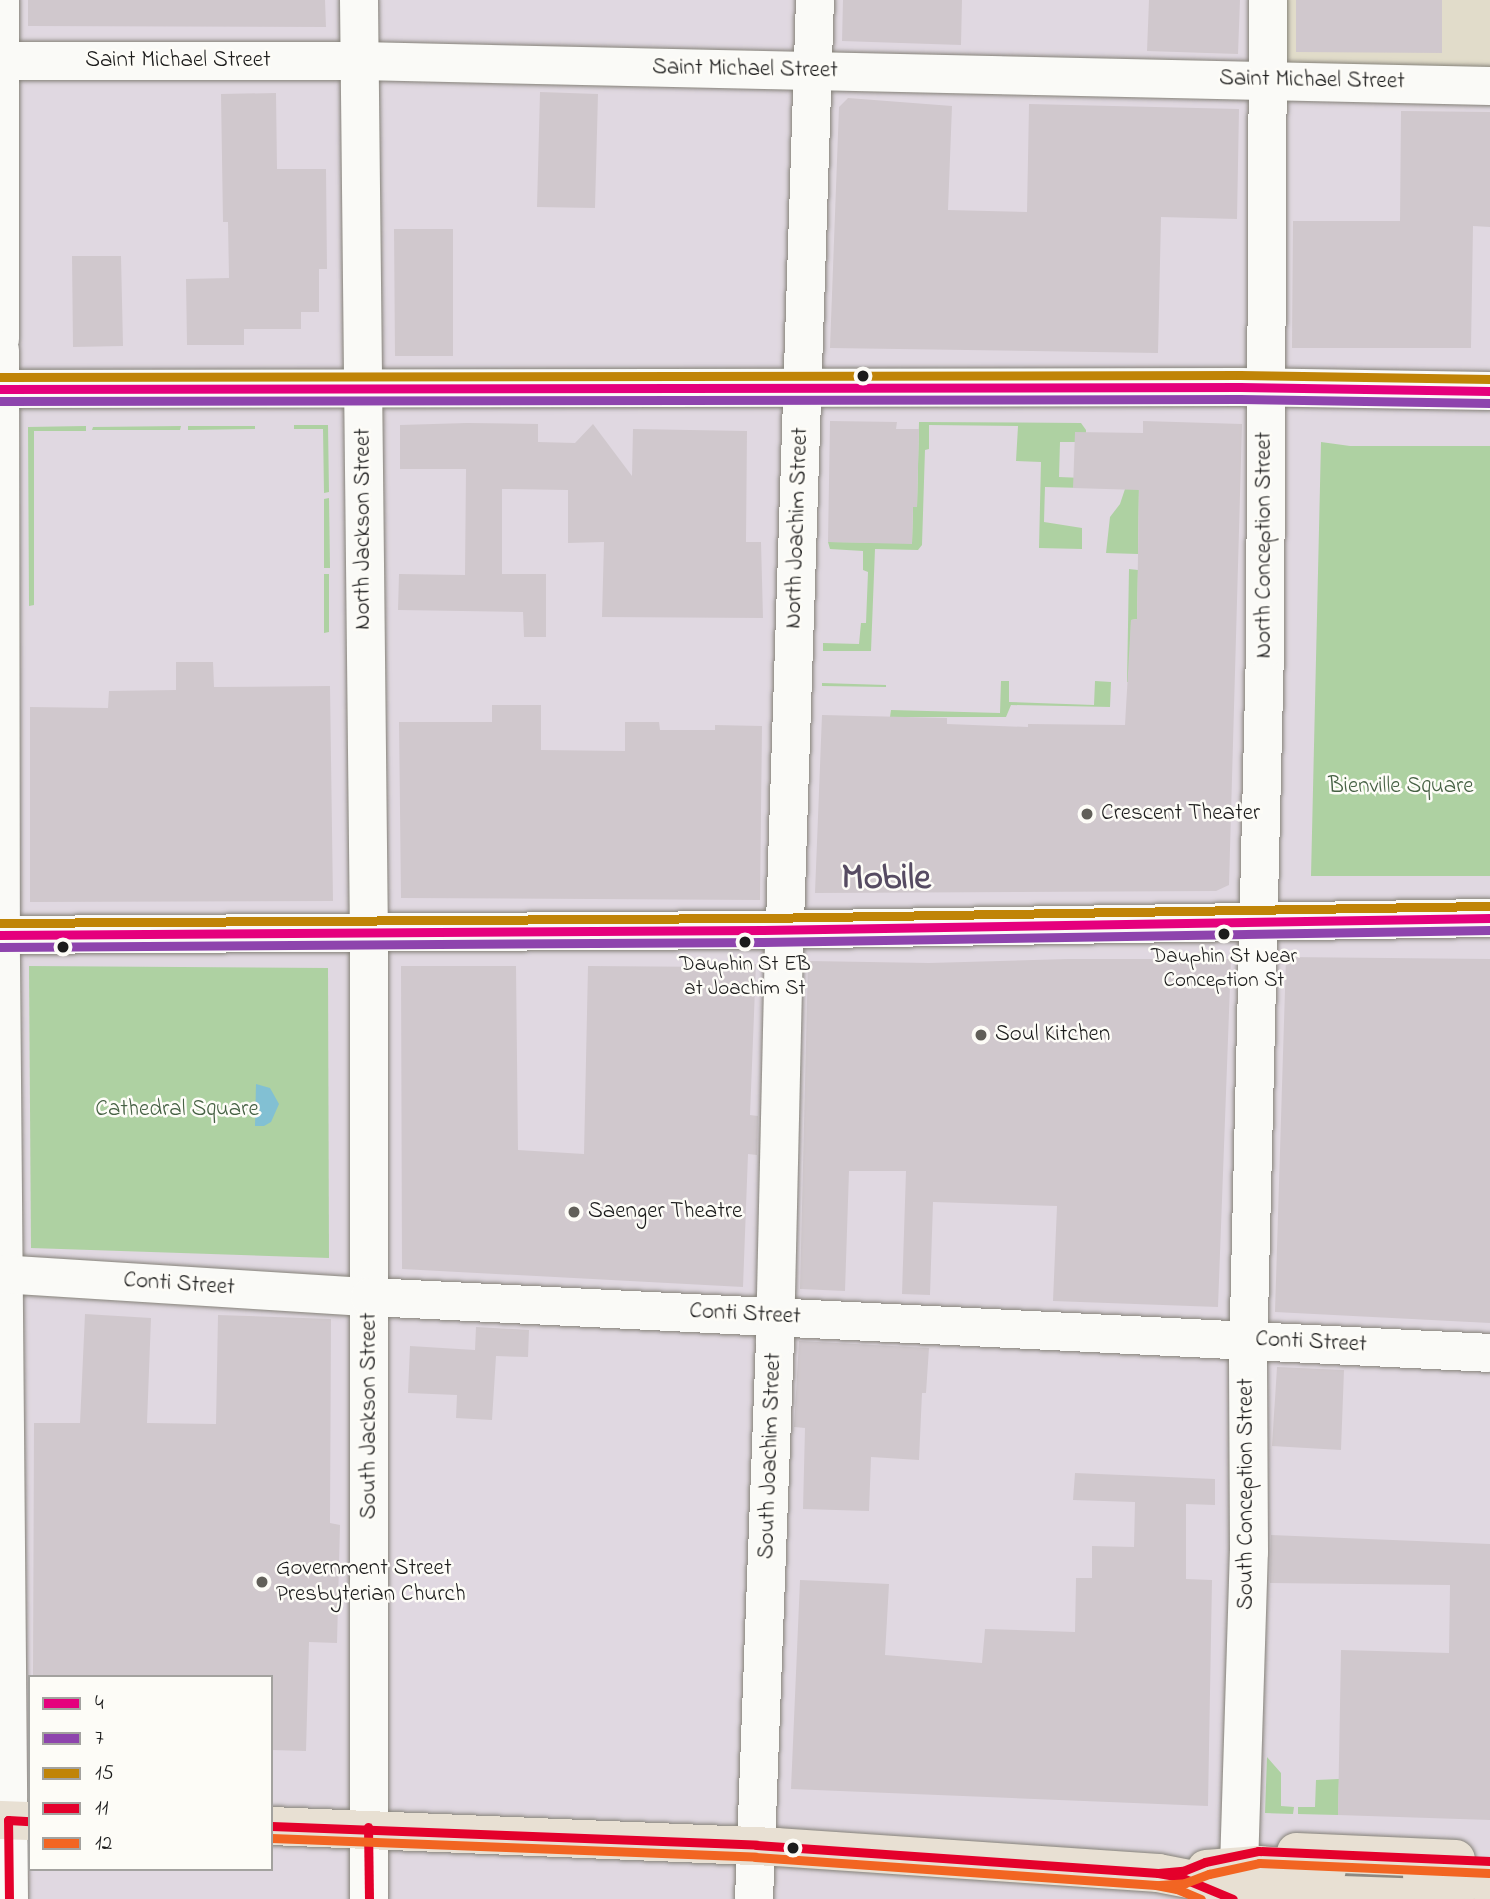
<!DOCTYPE html>
<style>
body{margin:0}
#map{position:relative;width:1490px;height:1899px;overflow:hidden;background:#e1dcca;font-family:"Indie Flower",sans-serif}
div>[style]{position:absolute}
[style*='--x']{left:calc(var(--x)*1px);top:calc(var(--y)*1px);width:calc(var(--w)*1px);rotate:calc(var(--a)*1deg)}
.built>*{inset:0;background:#e0d8e1}
.green>*{inset:0;background:#aed1a2}
.water>*{inset:0;background:#82c0d3}
.building>*{inset:0;background:#d0c8cd}
.roads{filter:drop-shadow(0 0 2px #858279) drop-shadow(0 0 2px #858279)}
.minor>*{height:38px;margin:-19px;padding:0 19px;transform-origin:19px;border-radius:19px;background:#fafaf7}
.major>*{height:38px;margin:-19px;padding:0 19px;transform-origin:19px;border-radius:19px;background:#e8e0d3}
.bus-1>*{height:9px;margin:-4.5px;padding:0 4.5px;transform-origin:4.5px;border-radius:4.5px;background:#e5007d}
.bus-2>*{height:9px;margin:-4.5px;padding:0 4.5px;transform-origin:4.5px;border-radius:4.5px;background:#8e44ad}
.bus-3>*{height:9px;margin:-4.5px;padding:0 4.5px;transform-origin:4.5px;border-radius:4.5px;background:#c08407}
.bus-4>*{height:9px;margin:-4.5px;padding:0 4.5px;transform-origin:4.5px;border-radius:4.5px;background:#e4002b}
.bus-5>*{height:9px;margin:-4.5px;padding:0 4.5px;transform-origin:4.5px;border-radius:4.5px;background:#f26522}
.dots>*{width:19px;height:19px;translate:-50% -50%;box-sizing:border-box;border:4px solid #fdfcf7;border-radius:50%}
span{translate:-50% -50%;white-space:nowrap;text-align:center;line-height:1.15;-webkit-text-stroke:5px #fdfcf7;paint-order:stroke}
.bus-label{font-size:21px;color:#1c1c1c}
.street-label{font-size:23px;color:#1c1c1c}
.park-label{font-size:23px;color:#466144}
.poi-label{font-size:23px;color:#1c1c1c}
.left{translate:0 -50%;text-align:left}
.town-label{font-size:37px;color:#564b62;font-weight:700}
.legend{position:absolute;left:28px;top:1675px;width:245px;height:196px;box-sizing:border-box;background:#fdfcf7;border:2px solid #a3a29f;margin:0;padding:9px 12px;list-style:none;font-size:21px;color:#1c1c1c}
.legend li{display:flex;align-items:center;gap:14px;height:35px}
.legend b{width:35px;border:2px solid #a3a29f}
</style>
<div id="map">
<div class="built">
<i style="clip-path:polygon(evenodd,0 0,1277px 0,1277px 67px,1490px 73px,1490px 1899px,0 1899px,0 0,30px 1677px,271px 1677px,271px 1869px,30px 1869px,30px 1677px)"></i>
</div>
<div class="green">
<i style="clip-path:polygon(919px 422px,1081px 423px,1086px 430px,1086px 442px,1060px 442px,1059px 477px,1083px 478px,1083px 488px,1045px 487px,1044px 522px,1082px 528px,1082px 549px,1039px 548px,1041px 462px,1016px 461px,1018px 426px,929px 425px,929px 449px,925px 450px,922px 545px,918px 550px,875px 549px,871px 651px,823px 651px,823px 643px,859px 644px,861px 623px,866px 623px,868px 572px,863px 570px,863px 551px,830px 549px,828px 542px,912px 543px,913px 507px,917px 507px)"></i>
<i style="clip-path:polygon(294px 425px,328px 425px,329px 492px,324px 493px,323px 429px,294px 429px)"></i>
<i style="clip-path:polygon(86px 426px,86px 431px,34px 431px,34px 605px,29px 606px,28px 427px)"></i>
<i style="clip-path:polygon(181px 426px,180px 430px,92px 430px,93px 427px)"></i>
<i style="clip-path:polygon(188px 426px,255px 426px,255px 429px,188px 430px)"></i>
<i style="clip-path:polygon(1321px 442px,1350px 446px,1490px 446px,1490px 876px,1311px 876px)"></i>
<i style="clip-path:polygon(1139px 482px,1138px 554px,1106px 553px,1110px 517px,1120px 504px,1125px 489px)"></i>
<i style="clip-path:polygon(329px 498px,330px 568px,324px 568px,324px 499px)"></i>
<i style="clip-path:polygon(1129px 569px,1138px 570px,1137px 619px,1131px 620px,1130px 682px,1127px 682px)"></i>
<i style="clip-path:polygon(324px 574px,329px 574px,329px 632px,324px 633px)"></i>
<i style="clip-path:polygon(1001px 681px,1009px 681px,1009px 702px,1094px 705px,1095px 681px,1111px 682px,1110px 707px,1011px 705px,1006px 717px,890px 717px,891px 710px,1000px 713px)"></i>
<i style="clip-path:polygon(822px 683px,886px 685px,886px 687px,822px 686px)"></i>
<i style="clip-path:polygon(29px 966px,328px 968px,329px 1258px,31px 1248px)"></i>
<i style="clip-path:polygon(1267px 1757px,1281px 1773px,1281px 1806px,1294px 1807px,1293px 1814px,1265px 1813px)"></i>
<i style="clip-path:polygon(1339px 1779px,1338px 1815px,1298px 1814px,1298px 1807px,1315px 1807px,1316px 1780px)"></i>
</div>
<div class="water">
<i style="clip-path:polygon(256px 1084px,270px 1088px,279px 1104px,271px 1122px,264px 1126px,255px 1126px)"></i>
</div>
<div class="building">
<i style="clip-path:polygon(28px 0,325px 0,326px 27px,28px 26px)"></i>
<i style="clip-path:polygon(843px 0,962px 0,961px 45px,842px 41px)"></i>
<i style="clip-path:polygon(1149px 0,1240px 0,1238px 54px,1147px 51px)"></i>
<i style="clip-path:polygon(1296px 0,1442px 0,1442px 53px,1296px 52px)"></i>
<i style="clip-path:polygon(540px 92px,598px 94px,595px 208px,537px 207px)"></i>
<i style="clip-path:polygon(276px 93px,277px 169px,326px 169px,327px 269px,319px 269px,319px 312px,301px 312px,301px 329px,244px 329px,244px 345px,187px 345px,186px 279px,229px 278px,228px 222px,223px 222px,221px 94px)"></i>
<i style="clip-path:polygon(848px 98px,952px 106px,948px 210px,1027px 212px,1029px 104px,1239px 109px,1237px 219px,1161px 217px,1158px 353px,830px 348px,839px 107px)"></i>
<i style="clip-path:polygon(1401px 111px,1490px 112px,1490px 227px,1473px 226px,1471px 348px,1292px 348px,1293px 221px,1400px 221px)"></i>
<i style="clip-path:polygon(394px 229px,453px 229px,453px 356px,395px 356px)"></i>
<i style="clip-path:polygon(72px 256px,121px 256px,123px 346px,73px 347px)"></i>
<i style="clip-path:polygon(830px 421px,897px 422px,896px 429px,919px 429px,917px 507px,913px 507px,912px 544px,828px 542px)"></i>
<i style="clip-path:polygon(1143px 421px,1242px 424px,1229px 885px,1216px 891px,815px 893px,822px 715px,947px 718px,947px 724px,1028px 727px,1028px 724px,1125px 725px,1131px 620px,1137px 619px,1139px 490px,1073px 488px,1075px 432px,1143px 433px)"></i>
<i style="clip-path:polygon(467px 423px,538px 424px,538px 442px,575px 443px,593px 424px,632px 476px,633px 429px,747px 431px,746px 542px,761px 542px,763px 618px,602px 617px,604px 542px,568px 543px,568px 490px,502px 489px,502px 574px,546px 574px,546px 637px,524px 637px,523px 612px,398px 610px,399px 574px,465px 575px,466px 469px,400px 469px,400px 425px)"></i>
<i style="clip-path:polygon(176px 662px,213px 662px,214px 687px,330px 686px,333px 901px,30px 902px,30px 707px,108px 708px,109px 691px,176px 690px)"></i>
<i style="clip-path:polygon(492px 705px,541px 705px,541px 750px,625px 751px,625px 722px,659px 722px,660px 730px,715px 730px,715px 725px,762px 726px,760px 900px,401px 898px,399px 722px,492px 722px)"></i>
<i style="clip-path:polygon(1286px 957px,1490px 959px,1490px 1323px,1275px 1312px)"></i>
<i style="clip-path:polygon(1068px 959px,1231px 959px,1218px 1307px,1053px 1301px,1057px 1206px,933px 1202px,930px 1295px,902px 1294px,906px 1171px,849px 1171px,845px 1291px,800px 1289px,808px 961px,929px 963px)"></i>
<i style="clip-path:polygon(722px 963px,756px 964px,750px 1115px,758px 1116px,757px 1155px,748px 1154px,743px 1287px,402px 1269px,401px 966px,516px 966px,518px 1150px,584px 1154px,588px 966px,722px 967px)"></i>
<i style="clip-path:polygon(85px 1314px,151px 1318px,147px 1423px,216px 1424px,218px 1315px,331px 1319px,330px 1523px,340px 1525px,337px 1643px,309px 1642px,306px 1751px,271px 1750px,271px 1677px,33px 1677px,34px 1423px,80px 1423px)"></i>
<i style="clip-path:polygon(476px 1327px,529px 1330px,528px 1357px,496px 1356px,492px 1420px,456px 1418px,457px 1395px,408px 1393px,410px 1346px,475px 1350px)"></i>
<i style="clip-path:polygon(799px 1341px,929px 1348px,926px 1393px,922px 1393px,919px 1460px,871px 1457px,869px 1511px,803px 1509px,805px 1428px,794px 1427px)"></i>
<i style="clip-path:polygon(1277px 1367px,1344px 1370px,1341px 1450px,1272px 1446px)"></i>
<i style="clip-path:polygon(1075px 1473px,1215px 1479px,1215px 1505px,1186px 1504px,1186px 1579px,1212px 1580px,1208px 1806px,791px 1789px,800px 1580px,889px 1584px,885px 1655px,982px 1663px,985px 1629px,1075px 1632px,1076px 1578px,1092px 1578px,1092px 1546px,1134px 1547px,1135px 1502px,1073px 1500px)"></i>
<i style="clip-path:polygon(1271px 1535px,1490px 1544px,1490px 1820px,1338px 1815px,1341px 1650px,1449px 1653px,1450px 1585px,1270px 1583px)"></i>
</div>
<div class="roads">
<div class="minor">
<i style="--x:359;--y:0;--w:933;--a:89.39"></i>
<i style="--x:369;--y:933;--w:966;--a:90"></i>
<i style="--x:0;--y:61;--w:360;--a:0"></i>
<i style="--x:360;--y:61;--w:1130;--a:1.27"></i>
<i style="--x:0;--y:339;--w:339;--a:-90"></i>
<i style="--x:0;--y:350;--w:613;--a:89.91"></i>
<i style="--x:1;--y:963;--w:936;--a:89.51"></i>
<i style="--x:0;--y:389;--w:1240;--a:-0.09"></i>
<i style="--x:1240;--y:387;--w:250;--a:0.9"></i>
<i style="--x:0;--y:935;--w:763;--a:-0.38"></i>
<i style="--x:763;--y:930;--w:727;--a:-0.95"></i>
<i style="--x:0;--y:1274;--w:371;--a:3.6"></i>
<i style="--x:370;--y:1297;--w:1121;--a:2.86"></i>
<i style="--x:754;--y:1899;--w:560;--a:-87.85"></i>
<i style="--x:775;--y:1339;--w:385;--a:-88.7"></i>
<i style="--x:784;--y:954;--w:955;--a:-88.14"></i>
<i style="--x:1238;--y:1899;--w:347;--a:-88.2"></i>
<i style="--x:1249;--y:1552;--w:192;--a:-90.3"></i>
<i style="--x:1248;--y:1360;--w:712;--a:-88.63"></i>
<i style="--x:1265;--y:648;--w:648;--a:-89.73"></i>
</div>
<div class="major">
<i style="--x:0;--y:1820;--w:30;--a:2"></i>
<i style="--x:271;--y:1826;--w:505;--a:2.38"></i>
<i style="--x:776;--y:1847;--w:383;--a:3.9"></i>
<i style="--x:1158;--y:1873;--w:100;--a:11"></i>
<i style="--x:1256;--y:1892;--w:199;--a:2"></i>
<i style="--x:1296;--y:1852;--w:160;--a:2.5"></i>
<i style="--x:1206;--y:1869;--w:52;--a:-4.4"></i>
<i style="--x:1258;--y:1865;--w:69;--a:4.1"></i>
<i style="--x:1422;--y:1876;--w:68;--a:4.2"></i>
</div>
</div>
<div class="bus-1">
<i style="--x:0;--y:389;--w:1240;--a:-0.09"></i>
<i style="--x:1240;--y:387;--w:250;--a:0.9"></i>
<i style="--x:0;--y:935;--w:763;--a:-0.38"></i>
<i style="--x:763;--y:930;--w:727;--a:-0.95"></i>
</div>
<div class="bus-2">
<i style="--x:0;--y:401;--w:1240;--a:-0.09"></i>
<i style="--x:1240;--y:399;--w:250;--a:0.9"></i>
<i style="--x:0;--y:947;--w:763;--a:-0.38"></i>
<i style="--x:763;--y:942;--w:727;--a:-0.95"></i>
</div>
<div class="bus-3">
<i style="--x:0;--y:377;--w:1240;--a:-0.09"></i>
<i style="--x:1240;--y:375;--w:250;--a:0.9"></i>
<i style="--x:0;--y:923;--w:763;--a:-0.38"></i>
<i style="--x:763;--y:918;--w:727;--a:-0.95"></i>
</div>
<div class="bus-4">
<i style="--x:271;--y:1826;--w:485;--a:2.2"></i>
<i style="--x:756;--y:1845;--w:403;--a:4"></i>
<i style="--x:1158;--y:1873;--w:22;--a:10"></i>
<i style="--x:1180;--y:1877;--w:57;--a:22.5"></i>
<i style="--x:368;--y:1827;--w:72;--a:89.2"></i>
<i style="--x:1158;--y:1873;--w:25;--a:-5"></i>
<i style="--x:1183;--y:1871;--w:24;--a:-22"></i>
<i style="--x:1205;--y:1862;--w:54;--a:-11.7"></i>
<i style="--x:1258;--y:1851;--w:232;--a:2.5"></i>
<i style="--x:9;--y:1899;--w:79;--a:-90.7"></i>
<i style="--x:8;--y:1820;--w:22;--a:3"></i>
</div>
<div class="bus-5">
<i style="--x:271;--y:1838;--w:484;--a:2.2"></i>
<i style="--x:755;--y:1857;--w:402;--a:4"></i>
<i style="--x:1156;--y:1885;--w:21;--a:11"></i>
<i style="--x:1177;--y:1889;--w:26;--a:23"></i>
<i style="--x:1159;--y:1885;--w:26;--a:-4"></i>
<i style="--x:1185;--y:1883;--w:26;--a:-21"></i>
<i style="--x:1209;--y:1874;--w:51;--a:-12.4"></i>
<i style="--x:1259;--y:1863;--w:230;--a:2.5"></i>
</div>
<div class="dots">
<i style="left:863px;top:376px;background:#1c1c1c"></i>
<i style="left:1087px;top:814px;background:#615f59"></i>
<i style="left:1224px;top:934px;background:#1c1c1c"></i>
<i style="left:745px;top:942px;background:#1c1c1c"></i>
<i style="left:63px;top:947px;background:#1c1c1c"></i>
<i style="left:981px;top:1035px;background:#615f59"></i>
<i style="left:574px;top:1212px;background:#615f59"></i>
<i style="left:262px;top:1582px;background:#615f59"></i>
<i style="left:793px;top:1848px;background:#1c1c1c"></i>
</div>
<div class="bus-label">
<span style="left:1224px;top:969px">Dauphin St Near<br>Conception St</span>
<span style="left:745px;top:977px">Dauphin St EB<br>at Joachim St</span>
</div>
<div class="street-label">
<span style="left:178px;top:61px">Saint Michael Street</span>
<span style="left:745px;top:70px;rotate:1deg">Saint Michael Street</span>
<span style="left:1312px;top:81px;rotate:1deg">Saint Michael Street</span>
<span style="left:798px;top:528px;rotate:-88deg">North Joachim Street</span>
<span style="left:364px;top:529px;rotate:-90deg">North Jackson Street</span>
<span style="left:1265px;top:545px;rotate:-90deg">North Conception Street</span>
<span style="left:179px;top:1285px;rotate:4deg">Conti Street</span>
<span style="left:745px;top:1315px;rotate:3deg">Conti Street</span>
<span style="left:1311px;top:1343px;rotate:3deg">Conti Street</span>
<span style="left:370px;top:1416px;rotate:-90deg">South Jackson Street</span>
<span style="left:771px;top:1456px;rotate:-88deg">South Joachim Street</span>
<span style="left:1247px;top:1494px;rotate:-90deg">South Conception Street</span>
</div>
<div class="park-label">
<span style="left:1401px;top:787px">Bienville Square</span>
<span style="left:177px;top:1110px">Cathedral Square</span>
</div>
<div class="poi-label">
<span class="left" style="left:1101px;top:814px">Crescent Theater</span>
<span class="left" style="left:995px;top:1035px">Soul Kitchen</span>
<span class="left" style="left:588px;top:1212px">Saenger Theatre</span>
<span class="left" style="left:276px;top:1582px">Government Street<br>Presbyterian Church</span>
</div>
<div class="town-label">
<span style="left:886px;top:879px">Mobile</span>
</div>
<ul class="legend">
<li><b style="height:9px;background:#e5007d"></b>4</li>
<li><b style="height:9px;background:#8e44ad"></b>7</li>
<li><b style="height:9px;background:#c08407"></b>15</li>
<li><b style="height:9px;background:#e4002b"></b>11</li>
<li><b style="height:9px;background:#f26522"></b>12</li>
</ul>
</div>
